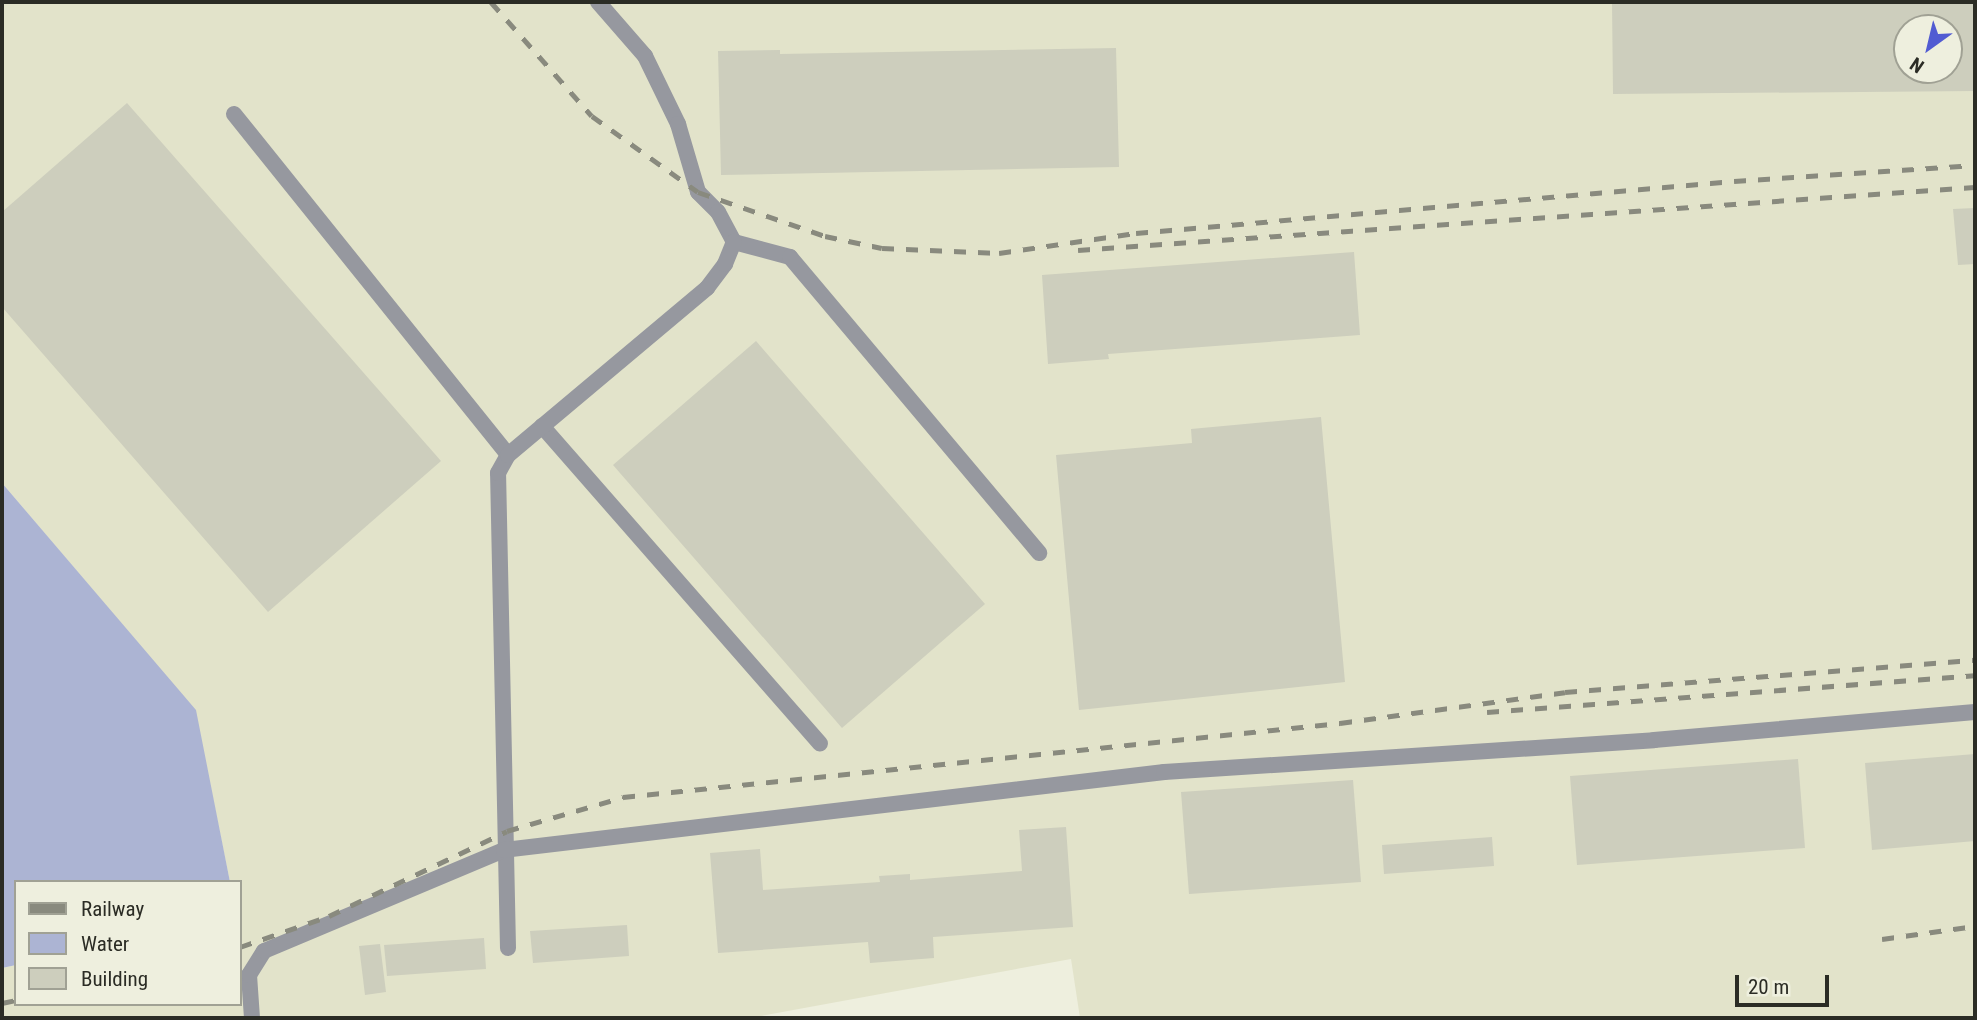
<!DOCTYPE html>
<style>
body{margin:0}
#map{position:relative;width:1977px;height:1020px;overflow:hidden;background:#eeefde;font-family:"Roboto Condensed",sans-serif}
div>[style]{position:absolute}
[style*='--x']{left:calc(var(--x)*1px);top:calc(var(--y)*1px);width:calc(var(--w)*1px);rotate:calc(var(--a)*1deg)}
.built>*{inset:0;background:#e2e3ca}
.water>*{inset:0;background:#acb4d3}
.building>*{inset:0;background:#cdcebd}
.lane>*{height:16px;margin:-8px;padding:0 8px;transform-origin:8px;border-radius:8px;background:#96989f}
.rail>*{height:5px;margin-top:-2.5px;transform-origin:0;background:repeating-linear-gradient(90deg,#898a7e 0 12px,transparent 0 24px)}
span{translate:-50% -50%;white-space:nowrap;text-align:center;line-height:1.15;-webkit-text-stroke:6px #eeefde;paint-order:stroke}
.frame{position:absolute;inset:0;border:4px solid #2b2c25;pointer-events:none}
.legend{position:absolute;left:14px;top:880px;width:228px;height:126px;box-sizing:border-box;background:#eeefde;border:2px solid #a0a194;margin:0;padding:9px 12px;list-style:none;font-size:21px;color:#2b2c25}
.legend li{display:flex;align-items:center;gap:14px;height:35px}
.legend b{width:35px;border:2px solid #a0a194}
.north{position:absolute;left:1893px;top:14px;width:70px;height:70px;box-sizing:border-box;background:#eeefde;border:2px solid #a0a194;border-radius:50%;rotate:214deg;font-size:19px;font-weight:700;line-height:28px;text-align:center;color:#2b2c25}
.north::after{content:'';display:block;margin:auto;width:24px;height:32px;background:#515bd2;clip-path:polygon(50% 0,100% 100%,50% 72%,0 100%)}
.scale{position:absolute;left:1735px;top:975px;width:94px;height:32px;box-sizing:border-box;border:4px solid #2b2c25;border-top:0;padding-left:9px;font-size:21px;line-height:24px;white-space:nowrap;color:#2b2c25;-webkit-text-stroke:5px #eeefde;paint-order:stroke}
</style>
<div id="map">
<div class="built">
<i style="clip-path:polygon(evenodd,2px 2px,1975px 2px,1975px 1018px,1080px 1018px,1071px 959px,750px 1018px,2px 1018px,2px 968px,16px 965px,16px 1004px,240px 1004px,240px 882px,230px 882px,195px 710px,2px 483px,2px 2px,1907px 28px,1949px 28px,1949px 70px,1907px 70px,1907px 28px)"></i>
</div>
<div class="water">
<i style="clip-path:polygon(2px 483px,196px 710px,230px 882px,16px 882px,16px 965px,2px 968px)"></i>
</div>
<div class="building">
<i style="clip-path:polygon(evenodd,1612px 2px,1975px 2px,1975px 91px,1613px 94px,1612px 2px,1907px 28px,1949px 28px,1949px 70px,1907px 70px,1907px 28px)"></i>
<i style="clip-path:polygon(1116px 48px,1119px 167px,721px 175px,718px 51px,780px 50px,780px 54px)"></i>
<i style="clip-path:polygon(127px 103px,441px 461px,268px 612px,2px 307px,2px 212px)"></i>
<i style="clip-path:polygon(1975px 208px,1975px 264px,1958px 265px,1953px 209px)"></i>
<i style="clip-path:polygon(1354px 252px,1360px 335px,1108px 354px,1109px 359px,1048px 364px,1042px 275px)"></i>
<i style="clip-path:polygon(756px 341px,985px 604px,842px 728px,613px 465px)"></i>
<i style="clip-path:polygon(1321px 417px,1345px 682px,1079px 710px,1056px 455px,1192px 443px,1191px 429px)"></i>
<i style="clip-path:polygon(1975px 754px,1975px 841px,1872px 850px,1865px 763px)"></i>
<i style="clip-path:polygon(1798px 759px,1805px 848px,1577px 865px,1570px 776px)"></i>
<i style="clip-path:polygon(1353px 780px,1361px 882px,1189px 894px,1181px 792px)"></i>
<i style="clip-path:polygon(1066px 827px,1073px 927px,933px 937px,934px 958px,870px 963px,868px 942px,718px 953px,710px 853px,760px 849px,763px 890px,880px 882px,879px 876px,910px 874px,910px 880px,1022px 871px,1019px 830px)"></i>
<i style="clip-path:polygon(1492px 837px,1494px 866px,1384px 874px,1382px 845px)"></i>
<i style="clip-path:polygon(627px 925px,629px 956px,533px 963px,530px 931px)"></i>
<i style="clip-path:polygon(484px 938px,486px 969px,387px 976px,384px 945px)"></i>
<i style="clip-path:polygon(380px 944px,386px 992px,365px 995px,359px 946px)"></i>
</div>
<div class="lane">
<i style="--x:598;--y:2;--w:72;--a:49"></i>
<i style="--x:645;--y:56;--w:76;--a:64.1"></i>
<i style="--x:678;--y:124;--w:71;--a:73.6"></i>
<i style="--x:698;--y:192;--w:28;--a:45"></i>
<i style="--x:718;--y:212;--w:34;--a:62"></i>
<i style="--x:734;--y:242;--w:58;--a:15"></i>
<i style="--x:790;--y:257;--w:387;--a:49.9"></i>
<i style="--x:234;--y:114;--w:437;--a:51.2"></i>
<i style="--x:542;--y:426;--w:422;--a:48.8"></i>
<i style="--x:508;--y:948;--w:475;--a:-91.2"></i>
<i style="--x:498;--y:473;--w:21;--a:-61"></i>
<i style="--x:508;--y:455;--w:260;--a:-40"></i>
<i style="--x:707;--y:288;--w:30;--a:-53"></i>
<i style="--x:725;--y:264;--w:24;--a:-68"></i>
<i style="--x:252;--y:1018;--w:43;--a:-94"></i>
<i style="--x:249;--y:975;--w:28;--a:-58"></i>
<i style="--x:264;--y:951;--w:260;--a:-22.8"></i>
<i style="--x:504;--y:850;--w:665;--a:-6.74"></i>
<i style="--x:1164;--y:772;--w:491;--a:-3.7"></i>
<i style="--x:1654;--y:740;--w:322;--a:-5"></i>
</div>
<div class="rail">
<i style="--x:491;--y:2;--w:152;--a:48.5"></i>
<i style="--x:592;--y:116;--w:130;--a:35.6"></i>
<i style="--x:698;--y:192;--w:134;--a:19.1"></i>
<i style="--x:825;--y:236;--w:58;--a:11.9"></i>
<i style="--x:882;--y:248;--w:117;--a:2.4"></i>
<i style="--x:999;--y:253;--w:138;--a:-8.3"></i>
<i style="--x:1136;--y:233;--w:600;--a:-4.97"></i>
<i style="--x:1734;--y:181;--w:242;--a:-3.8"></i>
<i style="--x:1078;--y:250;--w:899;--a:-4.02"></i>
<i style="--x:1487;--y:712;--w:489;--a:-4.3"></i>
<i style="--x:1882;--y:939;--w:94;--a:-8"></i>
<i style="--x:240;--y:947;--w:94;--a:-19.2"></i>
<i style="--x:329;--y:916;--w:197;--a:-25.5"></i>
<i style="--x:507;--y:831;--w:121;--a:-16.3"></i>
<i style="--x:623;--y:797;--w:721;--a:-5.89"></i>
<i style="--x:1340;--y:723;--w:227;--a:-7.8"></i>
<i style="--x:1565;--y:692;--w:411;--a:-4.5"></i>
<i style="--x:2;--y:1003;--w:14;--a:-12"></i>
</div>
<div class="frame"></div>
<ul class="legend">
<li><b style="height:9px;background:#898a7e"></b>Railway</li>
<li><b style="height:19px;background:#acb4d3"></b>Water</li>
<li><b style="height:19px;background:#cdcebd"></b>Building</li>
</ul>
<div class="north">N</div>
<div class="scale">20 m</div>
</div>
